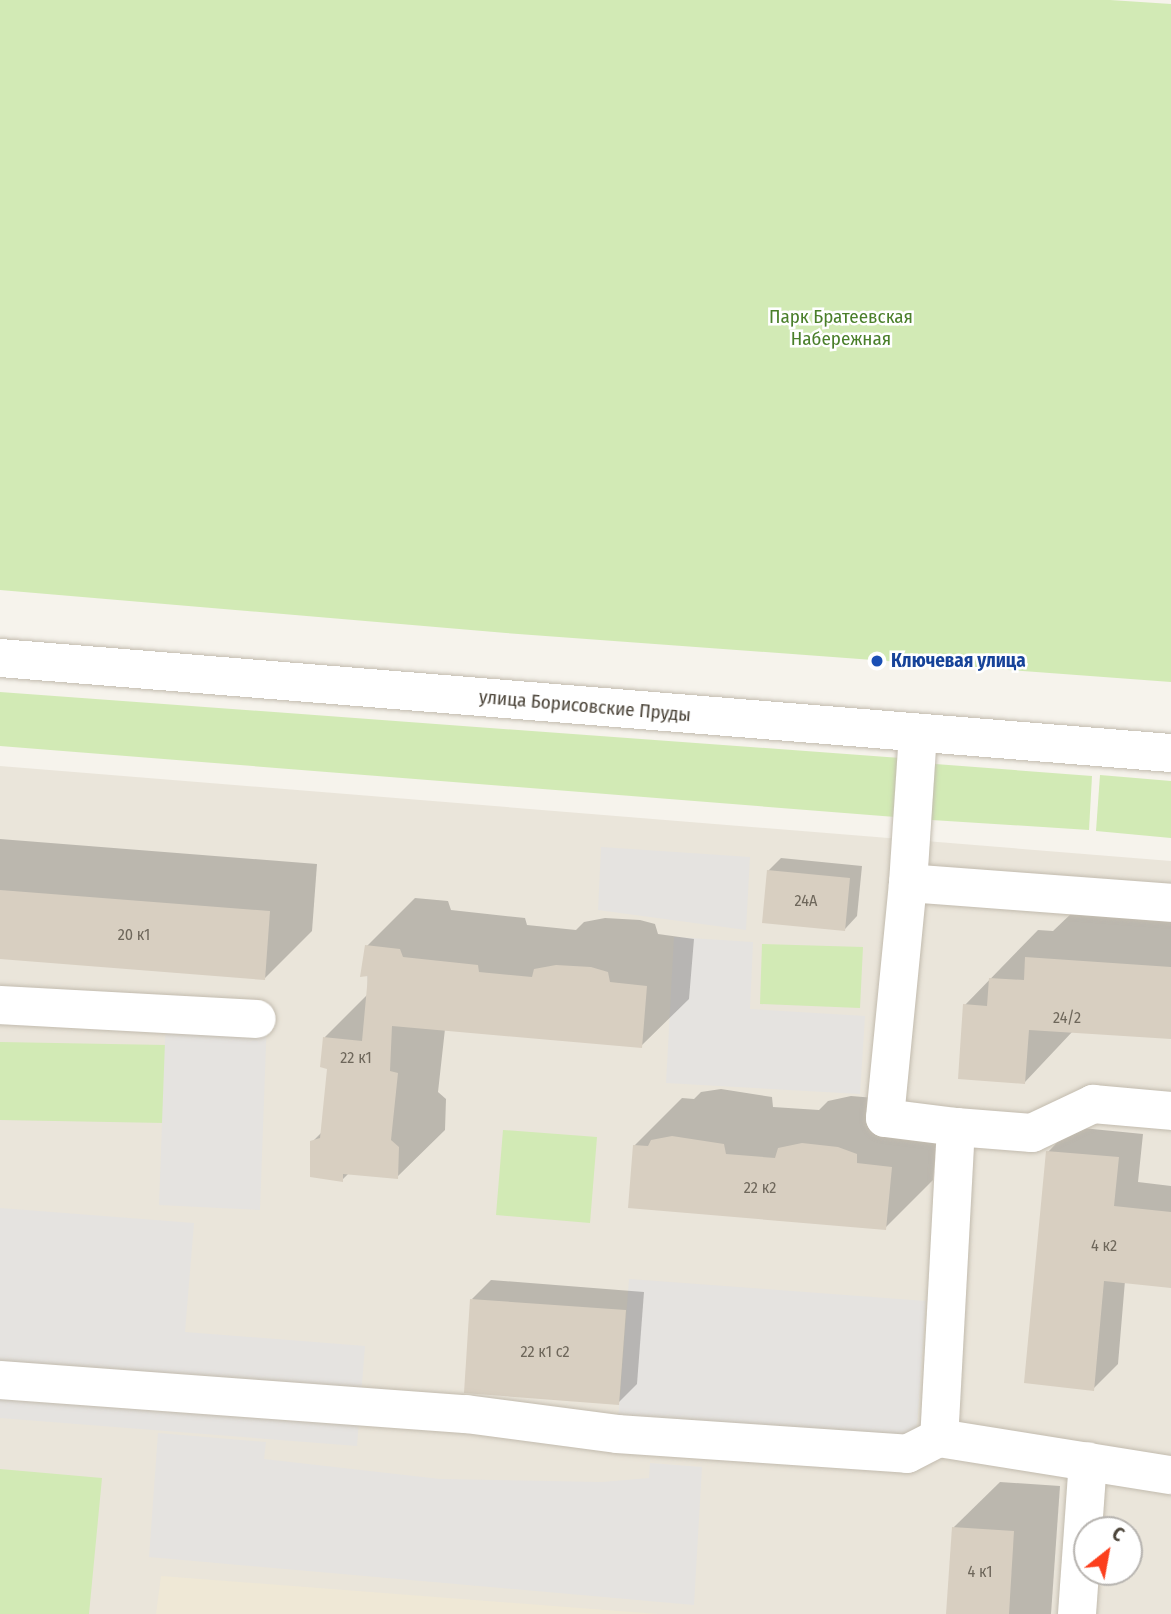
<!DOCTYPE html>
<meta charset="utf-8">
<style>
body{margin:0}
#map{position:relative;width:1171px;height:1614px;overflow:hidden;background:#f6f3ec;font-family:"Fira Sans Condensed",sans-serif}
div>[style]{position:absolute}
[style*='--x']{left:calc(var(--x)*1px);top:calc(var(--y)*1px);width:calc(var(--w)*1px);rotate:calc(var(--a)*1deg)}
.residential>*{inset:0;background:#eae5da}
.education>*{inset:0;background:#efe8d6}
.green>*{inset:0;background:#d2eab5}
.parking>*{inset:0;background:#e5e3e0}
.shadow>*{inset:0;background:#0003}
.building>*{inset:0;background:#d8cfc1}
.roads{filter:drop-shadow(0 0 2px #c2bbae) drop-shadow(0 0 2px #c2bbae)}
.minor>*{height:38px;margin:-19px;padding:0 19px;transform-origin:19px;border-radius:19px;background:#fff}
.dots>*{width:19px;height:19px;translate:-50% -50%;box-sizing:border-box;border:4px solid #fff;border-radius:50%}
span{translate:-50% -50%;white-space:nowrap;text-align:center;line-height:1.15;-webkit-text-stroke:5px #fff;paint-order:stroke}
.number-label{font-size:16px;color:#6e675b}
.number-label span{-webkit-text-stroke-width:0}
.park-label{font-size:19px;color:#4a7f2a}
.transit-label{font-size:19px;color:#164399;font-weight:700}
.left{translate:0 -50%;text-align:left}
.street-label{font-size:19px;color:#4b4439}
.north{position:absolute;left:1073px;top:1516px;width:70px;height:70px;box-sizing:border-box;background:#fff;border:2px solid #b7b4b0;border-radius:50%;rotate:31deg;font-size:19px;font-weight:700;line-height:28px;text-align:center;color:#4b4439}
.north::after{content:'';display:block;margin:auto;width:24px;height:32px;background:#fc3f1d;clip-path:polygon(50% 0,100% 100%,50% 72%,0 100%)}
</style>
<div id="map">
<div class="residential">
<i style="clip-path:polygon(evenodd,0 766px,1171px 861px,1171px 1614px,0 1614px,0 766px,1087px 1530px,1129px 1530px,1129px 1572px,1087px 1572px,1087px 1530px)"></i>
</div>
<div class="education">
<i style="clip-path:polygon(161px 1576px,658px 1614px,156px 1614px)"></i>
</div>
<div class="green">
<i style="clip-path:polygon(0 0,1110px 0,1171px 4px,1171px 682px,506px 633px,0 590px)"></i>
<i style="clip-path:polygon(0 692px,914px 759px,908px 818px,0 746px)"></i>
<i style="clip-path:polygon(922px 763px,1092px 776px,1089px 830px,916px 819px)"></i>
<i style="clip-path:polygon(1100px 775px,1171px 781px,1171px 838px,1096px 831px)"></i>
<i style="clip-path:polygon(762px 944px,863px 947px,860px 1008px,760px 1004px)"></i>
<i style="clip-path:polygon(0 1042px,166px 1045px,165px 1123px,0 1120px)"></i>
<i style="clip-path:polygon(503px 1130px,597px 1137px,590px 1223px,496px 1215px)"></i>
<i style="clip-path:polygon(0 1469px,102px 1478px,89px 1614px,0 1614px)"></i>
</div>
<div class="parking">
<i style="clip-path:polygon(601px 847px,750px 857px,746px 930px,598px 910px)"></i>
<i style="clip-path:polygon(674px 937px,753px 942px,750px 1009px,865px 1016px,860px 1094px,666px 1083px)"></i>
<i style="clip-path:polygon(166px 1014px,267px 1018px,260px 1210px,159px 1205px)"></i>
<i style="clip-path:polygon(0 1208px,194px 1223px,185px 1332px,365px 1346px,357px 1446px,0 1418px)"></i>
<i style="clip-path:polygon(629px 1279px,926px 1301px,915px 1456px,617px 1434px)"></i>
<i style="clip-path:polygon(158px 1433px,266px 1442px,264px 1459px,440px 1479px,602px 1482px,649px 1478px,650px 1463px,702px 1467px,694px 1605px,149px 1557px)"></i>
</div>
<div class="shadow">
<i style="clip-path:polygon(0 839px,317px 864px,312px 931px,264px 979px,0 958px)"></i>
<i style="clip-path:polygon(781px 858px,862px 866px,857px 916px,845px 929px,768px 871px)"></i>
<i style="clip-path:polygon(415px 898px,448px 901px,451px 910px,525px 918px,527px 925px,576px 930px,584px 922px,605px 918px,640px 920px,655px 924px,658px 934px,694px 939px,689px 999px,641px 1046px,445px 1029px,438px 1092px,446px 1099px,445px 1130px,397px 1177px,349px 1173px,342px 1180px,312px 1142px,323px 1131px,329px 1067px,325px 1037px,368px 994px,367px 946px)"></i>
<i style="clip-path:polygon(1075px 910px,1171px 916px,1171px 1037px,1073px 1031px,1025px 1082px,965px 1005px,1038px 930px,1053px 931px)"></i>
<i style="clip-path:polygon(721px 1089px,772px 1097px,773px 1107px,819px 1110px,828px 1101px,851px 1096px,887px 1099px,939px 1120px,933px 1180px,885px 1228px,634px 1146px,682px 1098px,694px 1099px,701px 1092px)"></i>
<i style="clip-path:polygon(1072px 1127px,1143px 1134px,1138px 1182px,1171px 1186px,1171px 1286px,1125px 1281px,1118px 1364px,1093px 1389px,1048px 1152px)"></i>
<i style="clip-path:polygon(491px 1280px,644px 1292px,637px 1384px,618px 1403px,472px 1299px)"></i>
<i style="clip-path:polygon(1000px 1482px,1060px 1486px,1051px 1614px,948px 1614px,954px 1527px)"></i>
</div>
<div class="building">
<i style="clip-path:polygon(767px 870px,850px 878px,845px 931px,762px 923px)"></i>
<i style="clip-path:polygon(0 890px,270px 911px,265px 980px,0 959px)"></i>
<i style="clip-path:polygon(365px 945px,400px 949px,403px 957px,478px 965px,479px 972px,532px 977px,534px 969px,556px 965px,591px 967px,608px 972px,610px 982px,647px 986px,642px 1048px,392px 1026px,390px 1071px,398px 1073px,391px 1140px,399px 1147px,398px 1179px,343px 1174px,343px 1182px,310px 1177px,310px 1141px,320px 1138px,327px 1069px,320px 1067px,323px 1037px,362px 1041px,368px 976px,360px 977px)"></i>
<i style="clip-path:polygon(1025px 957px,1171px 967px,1171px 1039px,1029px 1030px,1025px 1084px,958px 1079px,963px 1004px,987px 1006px,989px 978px,1024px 980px)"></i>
<i style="clip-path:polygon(672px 1136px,724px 1144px,726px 1154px,775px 1158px,778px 1148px,802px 1143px,838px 1147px,857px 1154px,857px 1163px,892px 1167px,886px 1230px,628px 1208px,633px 1145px,648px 1146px,651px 1140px)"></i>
<i style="clip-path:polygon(1046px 1151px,1119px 1157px,1114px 1206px,1171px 1212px,1171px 1288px,1104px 1281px,1094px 1391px,1024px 1383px)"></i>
<i style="clip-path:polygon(470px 1299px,626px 1310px,619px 1405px,464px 1393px)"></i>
<i style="clip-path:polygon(952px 1527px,1014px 1531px,1009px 1614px,946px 1614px)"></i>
</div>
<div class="roads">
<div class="minor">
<i style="--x:0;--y:658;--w:1175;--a:4.64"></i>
<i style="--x:918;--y:733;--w:150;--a:93.8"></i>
<i style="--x:908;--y:883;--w:264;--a:4.3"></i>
<i style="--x:908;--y:883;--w:236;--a:95.6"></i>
<i style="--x:885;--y:1118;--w:72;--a:7.2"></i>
<i style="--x:956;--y:1127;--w:311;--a:93.1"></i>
<i style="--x:939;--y:1438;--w:235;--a:9.1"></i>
<i style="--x:0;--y:1005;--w:257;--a:3.1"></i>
<i style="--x:956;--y:1127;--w:76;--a:4.5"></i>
<i style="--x:1032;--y:1133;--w:68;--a:-25.4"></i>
<i style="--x:1093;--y:1104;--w:78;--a:5.1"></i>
<i style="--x:0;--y:1380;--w:467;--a:4.2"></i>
<i style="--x:466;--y:1414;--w:152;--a:7.5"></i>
<i style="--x:617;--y:1434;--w:291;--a:3.9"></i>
<i style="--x:907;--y:1454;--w:36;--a:-27"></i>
<i style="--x:1077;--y:1614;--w:153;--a:-85.9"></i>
</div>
</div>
<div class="dots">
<i style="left:877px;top:661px;background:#1a4fb4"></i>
</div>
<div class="number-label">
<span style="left:806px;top:901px">24А</span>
<span style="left:134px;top:935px">20 к1</span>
<span style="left:1067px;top:1018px">24/2</span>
<span style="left:356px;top:1058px">22 к1</span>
<span style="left:760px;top:1188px">22 к2</span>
<span style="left:1104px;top:1246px">4 к2</span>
<span style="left:545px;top:1352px">22 к1 с2</span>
<span style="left:980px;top:1572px">4 к1</span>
</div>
<div class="park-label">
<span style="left:841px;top:328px">Парк Братеевская<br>Набережная</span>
</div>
<div class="transit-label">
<span class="left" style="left:891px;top:661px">Ключевая улица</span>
</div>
<div class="street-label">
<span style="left:585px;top:706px;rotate:5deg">улица Борисовские Пруды</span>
</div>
<div class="north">С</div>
</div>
